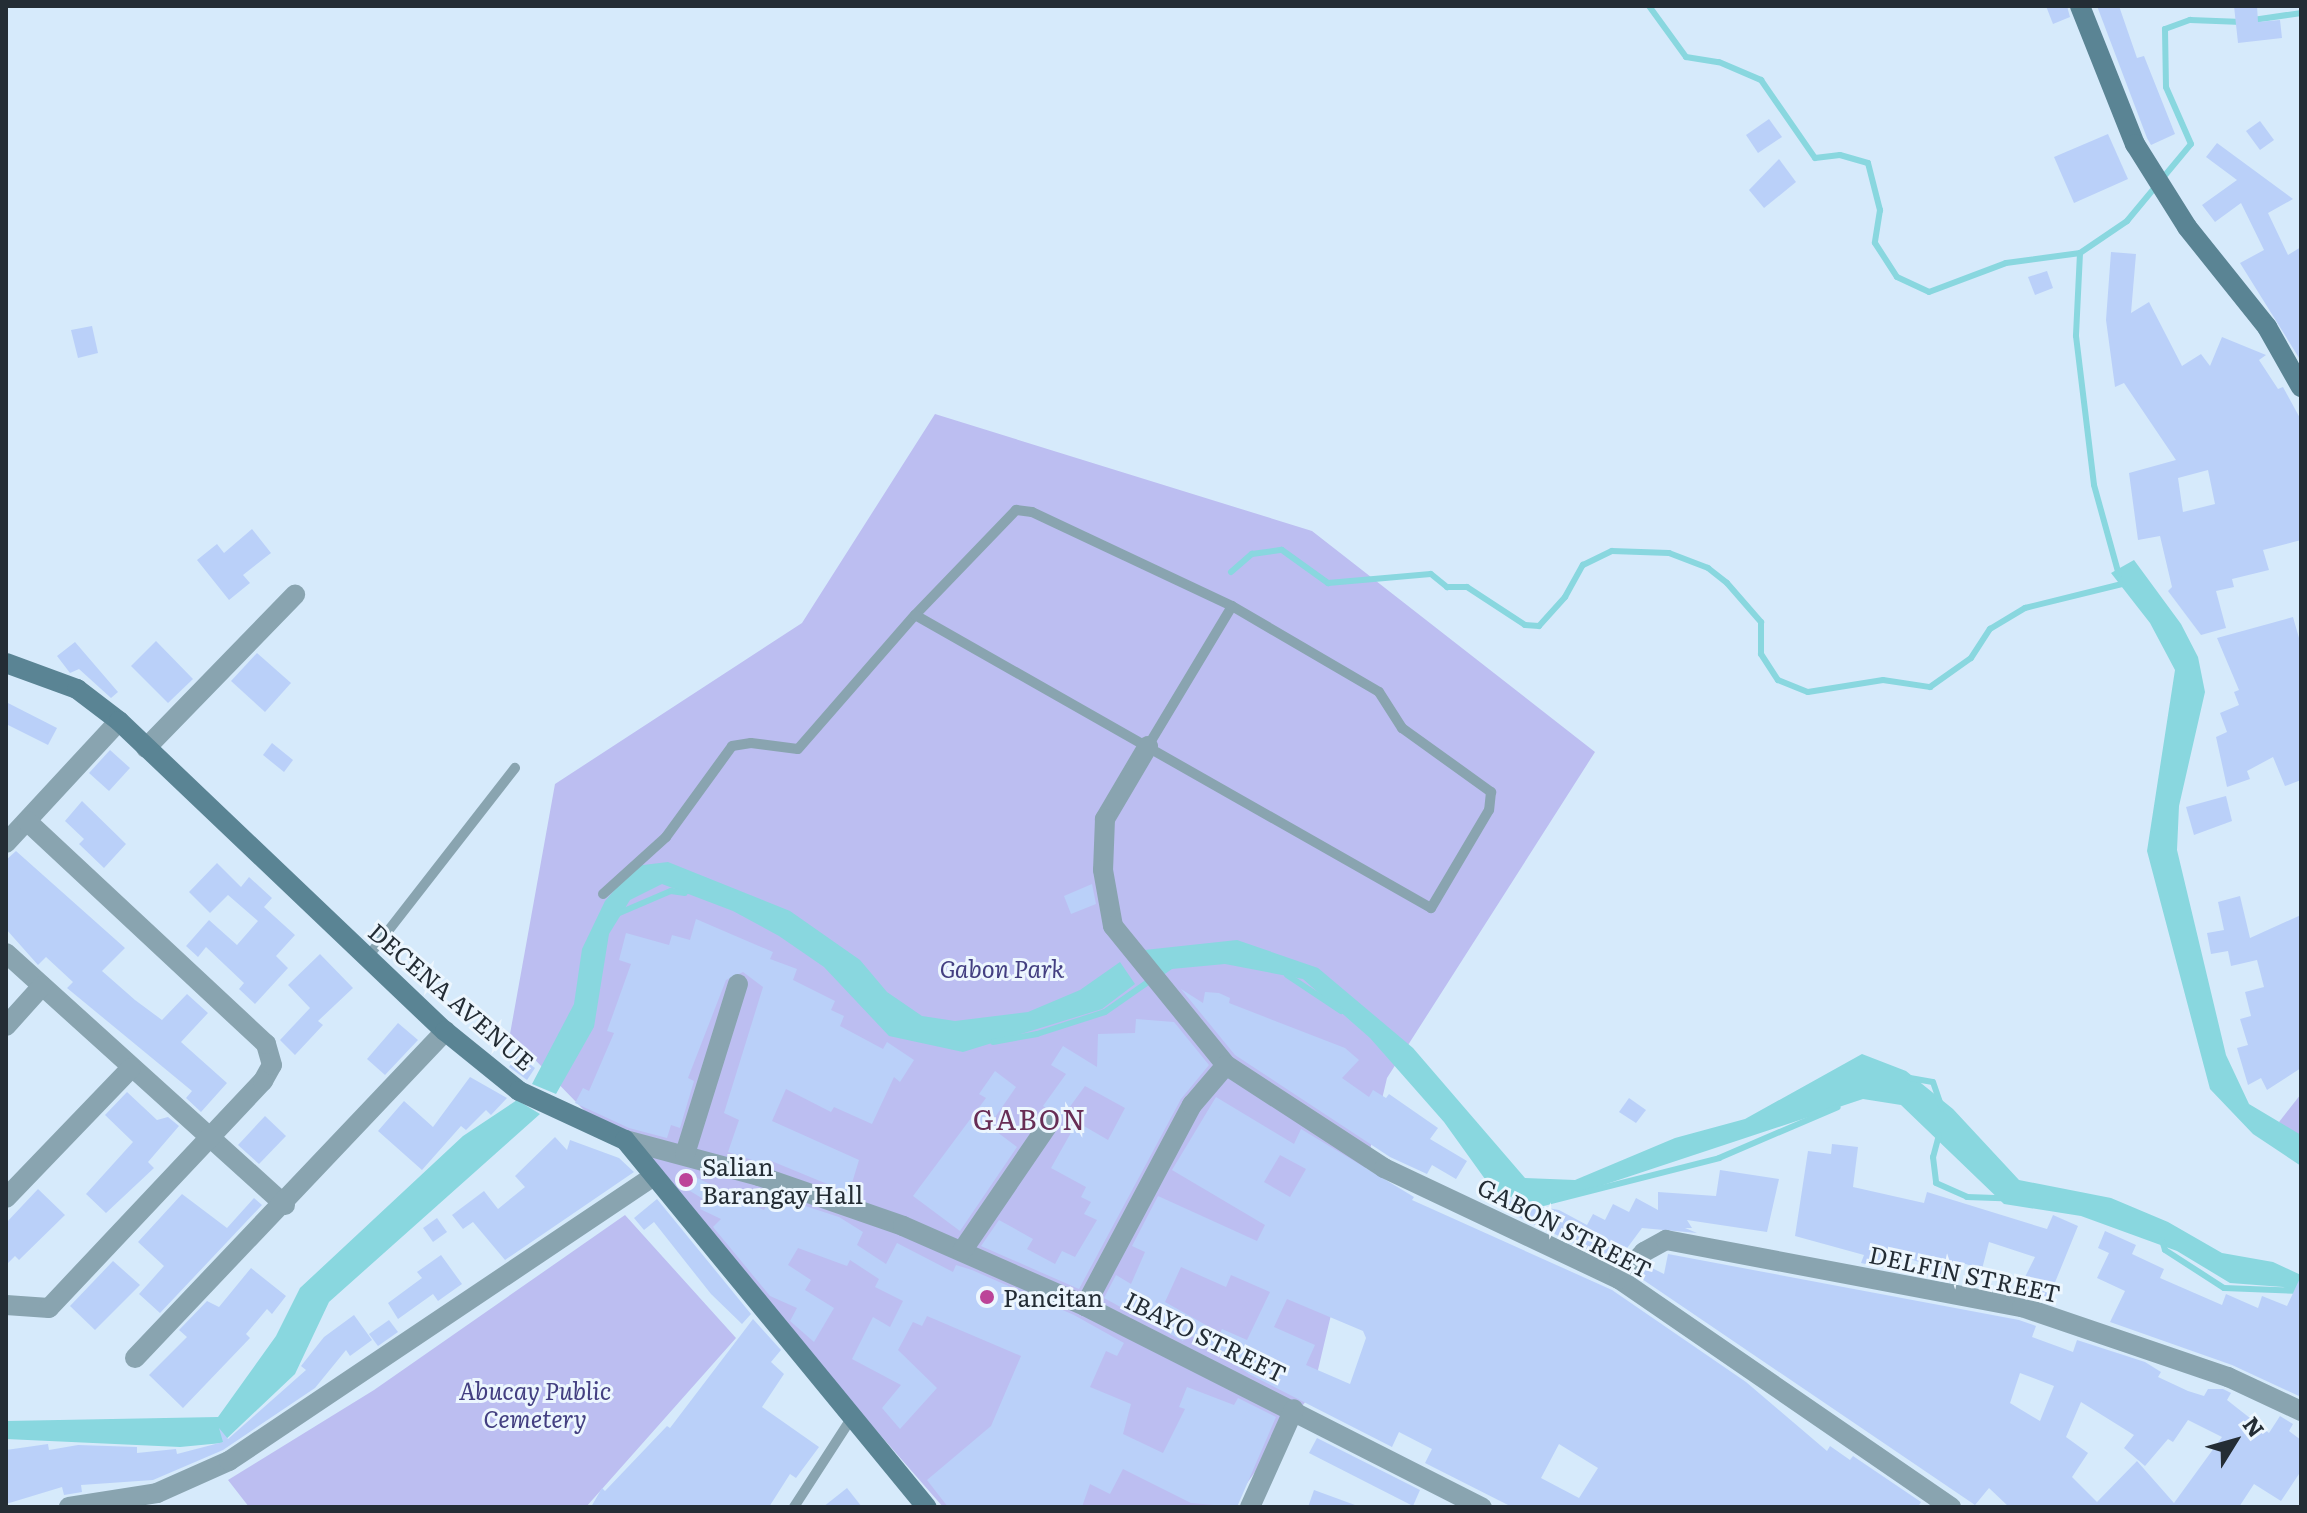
<!DOCTYPE html>
<style>
body{margin:0}
#map{position:relative;width:2307px;height:1513px;overflow:hidden;background:#d6eafb;font-family:Literata,serif}
div>[style]{position:absolute}
[style*='--x']{left:calc(var(--x)*1px);top:calc(var(--y)*1px);width:calc(var(--w)*1px);rotate:calc(var(--a)*1deg)}
.green>*{inset:0;background:#bcbef1}
.water>*{inset:0;background:#89d7df}
.stream>*{height:6px;margin:-3px;padding:0 3px;transform-origin:3px;border-radius:3px;background:#89d7df}
.building>*{inset:0;background:#bad0f9}
.lane>*{height:10px;margin:-5px;padding:0 5px;transform-origin:5px;border-radius:5px;background:#89a4b0}
.street>*{height:20px;margin:-10px;padding:0 10px;transform-origin:10px;border-radius:10px;background:#89a4b0}
.secondary>*{height:20px;margin:-10px;padding:0 10px;transform-origin:10px;border-radius:10px;background:#5a8494}
.dots>*{width:22px;height:22px;translate:-50% -50%;box-sizing:border-box;border:4px solid #ecf6fe;border-radius:50%}
span{translate:-50% -50%;white-space:nowrap;text-align:center;line-height:1.15;-webkit-text-stroke:6px #ecf6fe;paint-order:stroke}
.park-label{font-size:24px;color:#433f81;font-style:italic}
.street-label{font-size:24px;color:#242d35}
.poi-label{font-size:24px;color:#242d35}
.left{translate:0 -50%;text-align:left}
.quarter-label{font-size:28px;color:#682d55;letter-spacing:2px}
.frame{position:absolute;inset:0;border:8px solid #242d35;pointer-events:none}
.north{position:absolute;left:2195px;top:1401px;width:80px;height:80px;-webkit-text-stroke:6px #ecf6fe;paint-order:stroke;rotate:53deg;font-size:22px;font-weight:700;line-height:32px;text-align:center;color:#242d35}
.north::after{content:'';display:block;margin:auto;width:28px;height:36px;background:#242d35;clip-path:polygon(50% 0,100% 100%,50% 72%,0 100%)}
</style>
<div id="map">
<div class="green">
<i style="clip-path:polygon(935px 414px,1312px 531px,1595px 752px,1387px 1078px,1313px 1391px,1230px 1507px,943px 1507px,713px 1243px,510px 1034px,555px 784px,802px 623px)"></i>
<i style="clip-path:polygon(2301px 1094px,2301px 1143px,2279px 1122px)"></i>
<i style="clip-path:polygon(625px 1215px,736px 1338px,586px 1507px,249px 1507px,228px 1480px,374px 1390px)"></i>
</div>
<div class="water">
<i style="clip-path:polygon(2134px 560px,2181px 624px,2198px 657px,2205px 692px,2179px 806px,2177px 850px,2226px 1055px,2249px 1104px,2301px 1135px,2301px 1166px,2253px 1134px,2210px 1089px,2147px 851px,2175px 670px,2150px 623px,2111px 573px)"></i>
<i style="clip-path:polygon(668px 862px,790px 911px,860px 960px,887px 992px,922px 1016px,955px 1021px,1028px 1012px,1080px 990px,1120px 962px,1135px 984px,1102px 1009px,963px 1052px,889px 1036px,824px 967px,779px 936px,733px 911px,662px 884px,630px 900px,609px 934px,594px 1027px,556px 1094px,532px 1084px,574px 1004px,582px 949px,605px 901px,635px 866px)"></i>
<i style="clip-path:polygon(1237px 940px,1318px 968px,1413px 1048px,1525px 1178px,1575px 1180px,1675px 1138px,1745px 1119px,1862px 1054px,1906px 1071px,1953px 1109px,2019px 1180px,2111px 1198px,2168px 1222px,2222px 1253px,2273px 1262px,2301px 1275px,2301px 1298px,2283px 1287px,2230px 1283px,2177px 1251px,2081px 1216px,2004px 1204px,1901px 1105px,1863px 1099px,1543px 1205px,1495px 1193px,1444px 1122px,1370px 1038px,1303px 979px,1225px 964px,1150px 971px,1135px 951px)"></i>
<i style="clip-path:polygon(517px 1100px,540px 1114px,329px 1302px,295px 1374px,222px 1443px,180px 1447px,6px 1439px,6px 1421px,218px 1417px,276px 1336px,300px 1288px,463px 1136px)"></i>
</div>
<div class="stream">
<i style="--x:1649;--y:6;--w:63;--a:54"></i>
<i style="--x:1686;--y:57;--w:33;--a:9"></i>
<i style="--x:1719;--y:62;--w:46;--a:23.2"></i>
<i style="--x:1761;--y:80;--w:95;--a:55.3"></i>
<i style="--x:1815;--y:158;--w:25;--a:-7"></i>
<i style="--x:1840;--y:155;--w:29;--a:16"></i>
<i style="--x:1868;--y:163;--w:49;--a:75.7"></i>
<i style="--x:1880;--y:210;--w:33;--a:99"></i>
<i style="--x:1875;--y:243;--w:40;--a:57.1"></i>
<i style="--x:1897;--y:277;--w:35;--a:25"></i>
<i style="--x:1929;--y:292;--w:82;--a:-20.6"></i>
<i style="--x:2006;--y:263;--w:75;--a:-7.7"></i>
<i style="--x:2080;--y:253;--w:83;--a:92.8"></i>
<i style="--x:2076;--y:336;--w:150;--a:83.1"></i>
<i style="--x:2094;--y:485;--w:93;--a:74.5"></i>
<i style="--x:2253;--y:20;--w:49;--a:-8.3"></i>
<i style="--x:2080;--y:253;--w:57;--a:-34.2"></i>
<i style="--x:2127;--y:221;--w:100;--a:-50.3"></i>
<i style="--x:2191;--y:144;--w:62;--a:-113.7"></i>
<i style="--x:2166;--y:87;--w:58;--a:-91"></i>
<i style="--x:2165;--y:29;--w:27;--a:-20"></i>
<i style="--x:2190;--y:20;--w:52;--a:2.2"></i>
<i style="--x:1231;--y:572;--w:28;--a:-41"></i>
<i style="--x:1252;--y:554;--w:30;--a:-8"></i>
<i style="--x:1282;--y:550;--w:57;--a:35.7"></i>
<i style="--x:1328;--y:583;--w:103;--a:-5"></i>
<i style="--x:1431;--y:574;--w:21;--a:39"></i>
<i style="--x:1447;--y:587;--w:20;--a:0"></i>
<i style="--x:1467;--y:587;--w:69;--a:33.2"></i>
<i style="--x:1525;--y:625;--w:14;--a:4"></i>
<i style="--x:1539;--y:626;--w:39;--a:-48"></i>
<i style="--x:1565;--y:597;--w:37;--a:-61"></i>
<i style="--x:1583;--y:565;--w:32;--a:-26"></i>
<i style="--x:1612;--y:551;--w:57;--a:2"></i>
<i style="--x:1669;--y:553;--w:42;--a:21"></i>
<i style="--x:1708;--y:568;--w:24;--a:38"></i>
<i style="--x:1727;--y:583;--w:52;--a:48.9"></i>
<i style="--x:1761;--y:622;--w:32;--a:90"></i>
<i style="--x:1761;--y:654;--w:31;--a:57"></i>
<i style="--x:1778;--y:680;--w:32;--a:22"></i>
<i style="--x:1808;--y:692;--w:76;--a:-9.1"></i>
<i style="--x:1883;--y:680;--w:48;--a:8.5"></i>
<i style="--x:1930;--y:687;--w:50;--a:-35.3"></i>
<i style="--x:1971;--y:658;--w:35;--a:-57"></i>
<i style="--x:1990;--y:629;--w:41;--a:-31"></i>
<i style="--x:2025;--y:608;--w:100;--a:-13.9"></i>
<i style="--x:617;--y:914;--w:59;--a:-23.1"></i>
<i style="--x:671;--y:891;--w:14;--a:8"></i>
<i style="--x:1287;--y:975;--w:65;--a:33.7"></i>
<i style="--x:993;--y:1042;--w:45;--a:-10.3"></i>
<i style="--x:1037;--y:1034;--w:71;--a:-17.9"></i>
<i style="--x:1105;--y:1012;--w:80;--a:-34.9"></i>
<i style="--x:1910;--y:1078;--w:23;--a:10"></i>
<i style="--x:1933;--y:1082;--w:28;--a:71"></i>
<i style="--x:1939;--y:1135;--w:23;--a:105"></i>
<i style="--x:1933;--y:1157;--w:26;--a:83"></i>
<i style="--x:1936;--y:1183;--w:34;--a:24"></i>
<i style="--x:1967;--y:1197;--w:35;--a:2"></i>
<i style="--x:1543;--y:1203;--w:182;--a:-14.3"></i>
<i style="--x:1719;--y:1158;--w:129;--a:-23.2"></i>
<i style="--x:2162;--y:1240;--w:10;--a:73"></i>
<i style="--x:2165;--y:1250;--w:70;--a:32.8"></i>
<i style="--x:2224;--y:1288;--w:77;--a:2.2"></i>
</div>
<div class="building">
<i style="clip-path:polygon(2046px 6px,2067px 6px,2070px 17px,2053px 24px)"></i>
<i style="clip-path:polygon(2097px 6px,2119px 6px,2137px 58px,2144px 56px,2175px 134px,2151px 145px,2147px 138px)"></i>
<i style="clip-path:polygon(2234px 6px,2257px 6px,2258px 22px,2280px 20px,2282px 38px,2238px 43px)"></i>
<i style="clip-path:polygon(1769px 119px,1782px 137px,1758px 153px,1746px 135px)"></i>
<i style="clip-path:polygon(2260px 121px,2274px 140px,2260px 150px,2246px 131px)"></i>
<i style="clip-path:polygon(2108px 134px,2128px 179px,2074px 203px,2054px 157px)"></i>
<i style="clip-path:polygon(2217px 143px,2293px 199px,2268px 213px,2288px 255px,2301px 247px,2301px 361px,2240px 263px,2264px 250px,2241px 203px,2215px 222px,2202px 205px,2237px 180px,2206px 157px)"></i>
<i style="clip-path:polygon(1779px 159px,1796px 182px,1764px 208px,1749px 190px)"></i>
<i style="clip-path:polygon(evenodd,2111px 252px,2136px 254px,2131px 313px,2149px 302px,2182px 366px,2201px 354px,2210px 366px,2222px 337px,2266px 355px,2259px 360px,2278px 389px,2283px 387px,2301px 420px,2301px 540px,2263px 550px,2269px 570px,2232px 579px,2234px 587px,2216px 591px,2226px 628px,2201px 635px,2168px 591px,2172px 587px,2160px 536px,2138px 540px,2129px 473px,2176px 460px,2124px 383px,2115px 387px,2106px 320px,2111px 252px,2208px 470px,2215px 504px,2183px 512px,2178px 478px,2208px 470px)"></i>
<i style="clip-path:polygon(2047px 271px,2053px 288px,2035px 295px,2028px 277px)"></i>
<i style="clip-path:polygon(92px 326px,98px 353px,78px 358px,71px 330px)"></i>
<i style="clip-path:polygon(252px 529px,271px 553px,243px 575px,250px 583px,229px 600px,197px 560px,217px 544px,224px 553px)"></i>
<i style="clip-path:polygon(2293px 617px,2301px 645px,2301px 780px,2285px 786px,2273px 757px,2247px 771px,2250px 779px,2227px 787px,2216px 737px,2227px 732px,2220px 713px,2239px 705px,2234px 692px,2239px 690px,2217px 638px)"></i>
<i style="clip-path:polygon(156px 641px,193px 679px,168px 703px,131px 666px)"></i>
<i style="clip-path:polygon(75px 642px,118px 692px,111px 698px,79px 669px,70px 673px,57px 656px)"></i>
<i style="clip-path:polygon(257px 653px,291px 683px,265px 712px,231px 681px)"></i>
<i style="clip-path:polygon(6px 702px,57px 728px,48px 745px,6px 724px)"></i>
<i style="clip-path:polygon(272px 743px,293px 760px,284px 772px,263px 755px)"></i>
<i style="clip-path:polygon(110px 750px,130px 768px,109px 791px,89px 773px)"></i>
<i style="clip-path:polygon(2226px 796px,2232px 821px,2194px 835px,2186px 807px)"></i>
<i style="clip-path:polygon(82px 801px,126px 844px,104px 868px,79px 844px,84px 839px,65px 821px)"></i>
<i style="clip-path:polygon(16px 851px,125px 948px,102px 971px,135px 1000px,162px 1020px,187px 994px,208px 1013px,181px 1042px,227px 1083px,201px 1112px,186px 1098px,192px 1091px,67px 988px,73px 982px,46px 957px,38px 965px,6px 929px,6px 860px)"></i>
<i style="clip-path:polygon(217px 863px,241px 887px,249px 877px,272px 898px,264px 907px,295px 935px,276px 956px,288px 968px,255px 1004px,239px 989px,244px 983px,206px 947px,198px 957px,186px 946px,209px 920px,237px 945px,258px 921px,228px 895px,210px 913px,189px 892px)"></i>
<i style="clip-path:polygon(1092px 884px,1096px 904px,1071px 914px,1064px 896px)"></i>
<i style="clip-path:polygon(2240px 896px,2250px 938px,2301px 915px,2301px 1068px,2267px 1090px,2261px 1078px,2248px 1085px,2237px 1048px,2248px 1045px,2240px 1019px,2251px 1016px,2245px 992px,2264px 987px,2257px 960px,2231px 966px,2228px 951px,2211px 954px,2207px 933px,2224px 930px,2218px 902px)"></i>
<i style="clip-path:polygon(696px 919px,773px 952px,770px 959px,797px 969px,793px 980px,835px 1001px,831px 1010px,844px 1016px,840px 1026px,883px 1049px,887px 1042px,914px 1060px,900px 1082px,894px 1077px,872px 1124px,834px 1107px,831px 1112px,786px 1089px,772px 1121px,859px 1160px,849px 1193px,769px 1160px,767px 1165px,728px 1152px,739px 1120px,724px 1113px,763px 987px,743px 972px,726px 980px,688px 1078px,694px 1081px,680px 1128px,671px 1125px,667px 1138px,629px 1128px,575px 1103px,583px 1088px,589px 1091px,614px 1033px,607px 1031px,631px 964px,619px 960px,626px 933px,669px 945px,672px 935px,690px 940px)"></i>
<i style="clip-path:polygon(320px 954px,353px 988px,318px 1021px,323px 1025px,295px 1055px,280px 1040px,310px 1008px,288px 985px)"></i>
<i style="clip-path:polygon(1181px 989px,1203px 1003px,1205px 992px,1219px 993px,1230px 998px,1229px 1003px,1345px 1048px,1359px 1060px,1342px 1078px,1369px 1097px,1373px 1090px,1386px 1098px,1389px 1094px,1438px 1128px,1430px 1139px,1467px 1161px,1456px 1179px,1432px 1165px,1427px 1174px,1390px 1157px,1235px 1055px)"></i>
<i style="clip-path:polygon(1136px 1019px,1174px 1022px,1209px 1065px,1181px 1099px,1079px 1289px,981px 1246px,999px 1220px,1033px 1239px,1027px 1249px,1055px 1264px,1062px 1251px,1075px 1257px,1097px 1220px,1084px 1214px,1091px 1202px,1081px 1197px,1086px 1187px,1051px 1168px,1077px 1122px,1108px 1140px,1125px 1108px,1085px 1086px,1061px 1119px,1043px 1106px,1066px 1074px,1051px 1065px,1063px 1046px,1097px 1067px,1098px 1034px,1135px 1033px)"></i>
<i style="clip-path:polygon(398px 1023px,418px 1040px,385px 1075px,367px 1059px)"></i>
<i style="clip-path:polygon(517px 1055px,535px 1068px,527px 1080px,509px 1067px)"></i>
<i style="clip-path:polygon(995px 1071px,1016px 1087px,989px 1126px,1017px 1147px,960px 1231px,913px 1196px,986px 1098px,979px 1094px)"></i>
<i style="clip-path:polygon(470px 1077px,507px 1098px,491px 1115px,486px 1110px,466px 1130px,461px 1126px,422px 1170px,378px 1131px,404px 1101px,433px 1127px)"></i>
<i style="clip-path:polygon(127px 1092px,157px 1120px,168px 1117px,179px 1126px,148px 1162px,154px 1168px,106px 1213px,86px 1194px,133px 1142px,105px 1115px)"></i>
<i style="clip-path:polygon(evenodd,1216px 1097px,1294px 1144px,1301px 1129px,1414px 1197px,1412px 1200px,1612px 1290px,1746px 1382px,1827px 1451px,1830px 1446px,1850px 1460px,1853px 1456px,1921px 1502px,1918px 1507px,1512px 1507px,1425px 1463px,1432px 1449px,1399px 1432px,1392px 1447px,1249px 1374px,1187px 1333px,1183px 1341px,1104px 1298px,1116px 1275px,1131px 1284px,1145px 1252px,1132px 1246px,1158px 1196px,1257px 1241px,1265px 1225px,1172px 1170px,1216px 1097px,1280px 1155px,1306px 1169px,1290px 1197px,1264px 1182px,1280px 1155px,1216px 1097px,1181px 1267px,1226px 1287px,1231px 1275px,1270px 1292px,1247px 1340px,1222px 1329px,1220px 1333px,1165px 1302px,1181px 1267px,1216px 1097px,1287px 1299px,1363px 1331px,1366px 1338px,1350px 1384px,1306px 1365px,1315px 1345px,1274px 1327px,1287px 1299px,1216px 1097px,1559px 1444px,1598px 1468px,1579px 1498px,1541px 1478px,1559px 1444px)"></i>
<i style="clip-path:polygon(1629px 1098px,1646px 1110px,1636px 1123px,1619px 1112px)"></i>
<i style="clip-path:polygon(265px 1116px,286px 1136px,259px 1164px,238px 1145px)"></i>
<i style="clip-path:polygon(555px 1137px,567px 1150px,570px 1140px,619px 1158px,634px 1172px,505px 1260px,473px 1222px,463px 1229px,452px 1215px,484px 1191px,498px 1209px,525px 1187px,515px 1176px)"></i>
<i style="clip-path:polygon(1832px 1144px,1858px 1147px,1853px 1187px,1924px 1203px,1927px 1192px,2047px 1229px,2053px 1215px,2078px 1226px,2047px 1302px,2017px 1293px,2035px 1257px,1989px 1242px,1982px 1269px,1959px 1262px,1954px 1281px,1931px 1277px,1934px 1267px,1883px 1250px,1879px 1267px,1861px 1263px,1864px 1255px,1795px 1236px,1808px 1151px,1831px 1154px)"></i>
<i style="clip-path:polygon(1720px 1170px,1779px 1179px,1767px 1232px,1687px 1220px,1692px 1228px,1685px 1228px,1697px 1233px,1642px 1228px,1616px 1263px,1504px 1210px,1509px 1201px,1559px 1210px,1587px 1225px,1593px 1214px,1605px 1220px,1613px 1204px,1629px 1212px,1636px 1198px,1658px 1210px,1658px 1192px,1716px 1196px)"></i>
<i style="clip-path:polygon(691px 1175px,764px 1210px,771px 1197px,790px 1207px,793px 1202px,839px 1217px,863px 1232px,857px 1245px,886px 1264px,897px 1243px,953px 1272px,956px 1265px,972px 1270px,1074px 1315px,1124px 1343px,1117px 1356px,1106px 1351px,1090px 1387px,1131px 1404px,1123px 1434px,1163px 1453px,1185px 1409px,1179px 1407px,1187px 1387px,1234px 1405px,1238px 1398px,1276px 1417px,1237px 1507px,1191px 1503px,1123px 1469px,1110px 1494px,1090px 1484px,1082px 1507px,948px 1507px,927px 1480px,991px 1426px,1021px 1356px,927px 1316px,922px 1326px,913px 1322px,898px 1350px,937px 1388px,900px 1429px,882px 1408px,901px 1385px,852px 1359px,873px 1317px,890px 1327px,903px 1301px,875px 1287px,879px 1279px,850px 1260px,847px 1266px,798px 1248px,788px 1265px,811px 1280px,805px 1290px,834px 1308px,814px 1342px,790px 1321px,797px 1308px,770px 1296px,713px 1227px,721px 1219px,700px 1209px,705px 1200px,685px 1188px)"></i>
<i style="clip-path:polygon(38px 1189px,65px 1215px,19px 1260px,15px 1256px,6px 1265px,6px 1223px)"></i>
<i style="clip-path:polygon(182px 1194px,227px 1228px,254px 1198px,262px 1205px,160px 1313px,139px 1294px,164px 1266px,138px 1242px)"></i>
<i style="clip-path:polygon(657px 1199px,751px 1314px,742px 1324px,711px 1294px,654px 1222px,644px 1230px,634px 1218px)"></i>
<i style="clip-path:polygon(437px 1218px,447px 1232px,433px 1242px,423px 1228px)"></i>
<i style="clip-path:polygon(2105px 1231px,2136px 1245px,2132px 1254px,2164px 1269px,2160px 1278px,2222px 1305px,2226px 1294px,2258px 1308px,2262px 1296px,2287px 1306px,2301px 1276px,2299px 1396px,2232px 1365px,2110px 1322px,2125px 1291px,2097px 1278px,2109px 1253px,2098px 1248px)"></i>
<i style="clip-path:polygon(evenodd,1668px 1254px,2019px 1320px,2036px 1326px,2032px 1337px,2073px 1352px,2077px 1340px,2145px 1362px,2161px 1372px,2158px 1377px,2188px 1391px,2204px 1396px,2208px 1389px,2223px 1389px,2231px 1393px,2227px 1400px,2269px 1433px,2280px 1416px,2293px 1424px,2289px 1431px,2301px 1440px,2301px 1471px,2281px 1501px,2254px 1484px,2239px 1507px,2009px 1507px,1989px 1488px,1975px 1505px,1639px 1277px,1648px 1266px,1664px 1274px,1668px 1254px,2020px 1373px,2054px 1386px,2040px 1421px,2010px 1403px,2020px 1373px,1668px 1254px,2081px 1402px,2134px 1435px,2124px 1448px,2145px 1466px,2168px 1439px,2173px 1442px,2188px 1420px,2222px 1437px,2174px 1503px,2137px 1461px,2097px 1502px,2072px 1477px,2088px 1453px,2066px 1437px,2081px 1402px)"></i>
<i style="clip-path:polygon(441px 1255px,462px 1284px,438px 1301px,433px 1294px,398px 1319px,388px 1303px,422px 1278px,417px 1272px)"></i>
<i style="clip-path:polygon(113px 1261px,140px 1285px,95px 1330px,70px 1306px)"></i>
<i style="clip-path:polygon(251px 1268px,286px 1296px,272px 1314px,267px 1309px,246px 1334px,250px 1338px,183px 1408px,149px 1375px,187px 1337px,179px 1330px,207px 1301px,219px 1307px)"></i>
<i style="clip-path:polygon(354px 1315px,372px 1340px,350px 1356px,346px 1350px,315px 1388px,223px 1450px,153px 1480px,81px 1485px,82px 1492px,64px 1495px,62px 1487px,6px 1504px,6px 1450px,48px 1444px,49px 1450px,78px 1445px,137px 1447px,137px 1453px,176px 1449px,177px 1454px,223px 1442px,219px 1428px,228px 1439px,306px 1370px,301px 1366px,324px 1337px)"></i>
<i style="clip-path:polygon(753px 1319px,781px 1350px,771px 1362px,784px 1374px,762px 1407px,819px 1447px,796px 1478px,790px 1474px,769px 1507px,591px 1507px,602px 1488px,605px 1491px,667px 1426px,670px 1428px)"></i>
<i style="clip-path:polygon(389px 1320px,398px 1332px,378px 1346px,369px 1334px)"></i>
<i style="clip-path:polygon(1317px 1438px,1420px 1490px,1413px 1506px,1309px 1453px)"></i>
<i style="clip-path:polygon(847px 1488px,862px 1507px,823px 1507px)"></i>
<i style="clip-path:polygon(1314px 1490px,1355px 1505px,1355px 1507px,1308px 1507px)"></i>
</div>
<div class="lane">
<i style="--x:1148;--y:746;--w:163;--a:-59"></i>
<i style="--x:603;--y:894;--w:85;--a:-42.1"></i>
<i style="--x:666;--y:837;--w:112;--a:-54"></i>
<i style="--x:732;--y:746;--w:19;--a:-9"></i>
<i style="--x:751;--y:743;--w:47;--a:7.3"></i>
<i style="--x:798;--y:749;--w:178;--a:-48.9"></i>
<i style="--x:915;--y:615;--w:146;--a:-46.1"></i>
<i style="--x:1016;--y:510;--w:16;--a:7"></i>
<i style="--x:1032;--y:512;--w:221;--a:25.2"></i>
<i style="--x:1232;--y:606;--w:170;--a:30.3"></i>
<i style="--x:1379;--y:692;--w:43;--a:57.4"></i>
<i style="--x:1402;--y:728;--w:110;--a:35.7"></i>
<i style="--x:1491;--y:792;--w:18;--a:96"></i>
<i style="--x:1489;--y:810;--w:114;--a:120.6"></i>
<i style="--x:1431;--y:908;--w:593;--a:-150.41"></i>
<i style="--x:367;--y:958;--w:241;--a:-52.1"></i>
<i style="--x:794;--y:1507;--w:105;--a:-57.1"></i>
</div>
<div class="street">
<i style="--x:1148;--y:746;--w:85;--a:120.5"></i>
<i style="--x:1105;--y:819;--w:51;--a:92.2"></i>
<i style="--x:1103;--y:870;--w:57;--a:79.9"></i>
<i style="--x:1113;--y:926;--w:179;--a:50.9"></i>
<i style="--x:1226;--y:1065;--w:189;--a:33.1"></i>
<i style="--x:1384;--y:1168;--w:260;--a:25.3"></i>
<i style="--x:1619;--y:1279;--w:403;--a:34.5"></i>
<i style="--x:146;--y:748;--w:214;--a:-45.8"></i>
<i style="--x:6;--y:843;--w:166;--a:-47.2"></i>
<i style="--x:6;--y:953;--w:376;--a:42.1"></i>
<i style="--x:6;--y:1026;--w:54;--a:-48"></i>
<i style="--x:625;--y:1140;--w:139;--a:15"></i>
<i style="--x:759;--y:1176;--w:152;--a:19.1"></i>
<i style="--x:903;--y:1226;--w:199;--a:23.7"></i>
<i style="--x:1085;--y:1306;--w:445;--a:26.9"></i>
<i style="--x:685;--y:1154;--w:178;--a:-72.7"></i>
<i style="--x:6;--y:1198;--w:180;--a:-46.1"></i>
<i style="--x:962;--y:1251;--w:153;--a:-55.7"></i>
<i style="--x:1619;--y:1279;--w:37;--a:-47"></i>
<i style="--x:1644;--y:1252;--w:25;--a:-29"></i>
<i style="--x:1666;--y:1240;--w:362;--a:10.7"></i>
<i style="--x:2022;--y:1307;--w:218;--a:18.8"></i>
<i style="--x:2228;--y:1377;--w:81;--a:25"></i>
<i style="--x:6;--y:1305;--w:43;--a:4"></i>
<i style="--x:49;--y:1308;--w:312;--a:-46.7"></i>
<i style="--x:263;--y:1081;--w:18;--a:-61"></i>
<i style="--x:272;--y:1065;--w:22;--a:-106"></i>
<i style="--x:266;--y:1044;--w:327;--a:-137"></i>
<i style="--x:1085;--y:1306;--w:228;--a:-62"></i>
<i style="--x:1192;--y:1105;--w:52;--a:-49.6"></i>
<i style="--x:135;--y:1358;--w:451;--a:-46.5"></i>
<i style="--x:69;--y:1507;--w:89;--a:-9"></i>
<i style="--x:157;--y:1493;--w:79;--a:-24"></i>
<i style="--x:229;--y:1461;--w:512;--a:-33.85"></i>
<i style="--x:1250;--y:1507;--w:107;--a:-65.8"></i>
</div>
<div class="secondary">
<i style="--x:2080;--y:6;--w:149;--a:68.3"></i>
<i style="--x:2135;--y:144;--w:98;--a:57.9"></i>
<i style="--x:2187;--y:227;--w:128;--a:51.3"></i>
<i style="--x:2267;--y:327;--w:69;--a:60.5"></i>
<i style="--x:6;--y:663;--w:76;--a:20.1"></i>
<i style="--x:77;--y:689;--w:53;--a:37.3"></i>
<i style="--x:119;--y:721;--w:450;--a:43.6"></i>
<i style="--x:445;--y:1031;--w:95;--a:39"></i>
<i style="--x:519;--y:1091;--w:117;--a:24.8"></i>
<i style="--x:625;--y:1140;--w:475;--a:50.6"></i>
</div>
<div class="dots">
<i style="left:686px;top:1180px;background:#bc4498"></i>
<i style="left:987px;top:1297px;background:#bc4498"></i>
</div>
<div class="park-label">
<span style="left:1002px;top:968px">Gabon Park</span>
<span style="left:535px;top:1404px">Abucay Public<br>Cemetery</span>
</div>
<div class="street-label">
<span style="left:452px;top:996px;rotate:41deg">DECENA AVENUE</span>
<span style="left:1565px;top:1227px;rotate:27deg">GABON STREET</span>
<span style="left:1965px;top:1273px;rotate:12deg">DELFIN STREET</span>
<span style="left:1206px;top:1336px;rotate:26deg">IBAYO STREET</span>
</div>
<div class="poi-label">
<span class="left" style="left:702px;top:1180px">Salian<br>Barangay Hall</span>
<span class="left" style="left:1003px;top:1297px">Pancitan</span>
</div>
<div class="quarter-label">
<span style="left:1030px;top:1118px">GABON</span>
</div>
<div class="frame"></div>
<div class="north">N</div>
</div>
